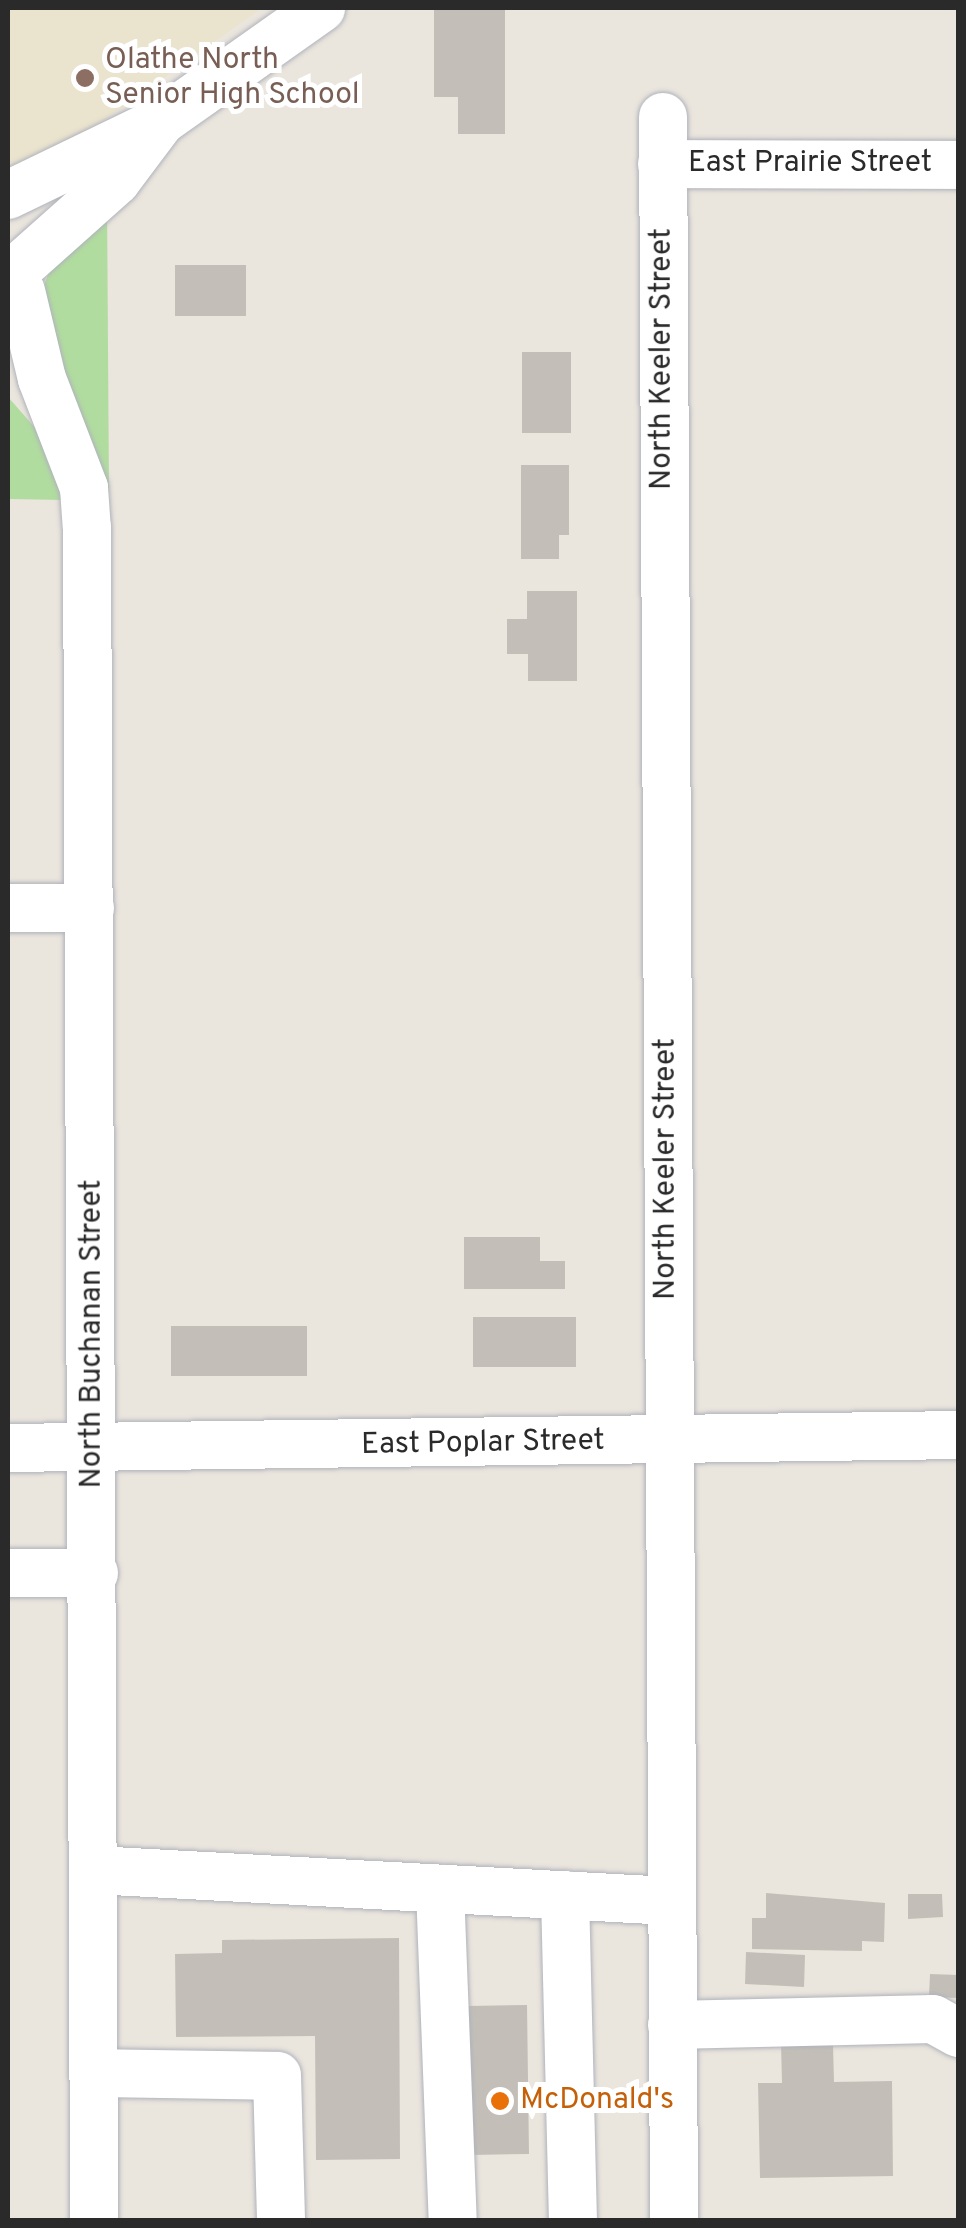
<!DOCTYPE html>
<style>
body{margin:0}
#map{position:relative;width:966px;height:2228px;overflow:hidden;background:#eae5dd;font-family:Overpass,sans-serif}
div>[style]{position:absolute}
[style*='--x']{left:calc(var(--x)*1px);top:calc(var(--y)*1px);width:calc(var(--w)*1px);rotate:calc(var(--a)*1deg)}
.education>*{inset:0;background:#eae3ce}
.green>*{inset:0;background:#b1dc9f}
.building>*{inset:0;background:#c3bfb8}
.roads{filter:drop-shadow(0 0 2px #b0b3bc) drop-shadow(0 0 2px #b0b3bc)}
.minor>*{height:48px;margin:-24px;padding:0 24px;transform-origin:24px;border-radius:24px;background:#fff}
.dots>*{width:28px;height:28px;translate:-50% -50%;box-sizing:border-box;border:5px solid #fff;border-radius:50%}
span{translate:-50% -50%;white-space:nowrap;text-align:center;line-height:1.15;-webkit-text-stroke:10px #fff;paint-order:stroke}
.education-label{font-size:30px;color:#785e54}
.left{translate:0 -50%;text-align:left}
.street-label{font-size:30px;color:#2a2a2a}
.food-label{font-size:30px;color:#c56008}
.frame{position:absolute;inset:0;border:10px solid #2a2a2a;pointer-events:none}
</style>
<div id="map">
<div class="education">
<i style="clip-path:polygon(8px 8px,262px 8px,65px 148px,8px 174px)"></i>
</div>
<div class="green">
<i style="clip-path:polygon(107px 199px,109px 494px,49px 347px,41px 293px,58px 249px)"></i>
<i style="clip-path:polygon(8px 397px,45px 439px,65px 500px,8px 499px)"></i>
</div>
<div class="building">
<i style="clip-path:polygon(434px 9px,505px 9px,505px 134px,458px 134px,458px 97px,434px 97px)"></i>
<i style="clip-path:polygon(175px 265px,246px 265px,246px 316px,175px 316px)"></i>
<i style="clip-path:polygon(522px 352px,571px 352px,571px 433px,522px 433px)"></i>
<i style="clip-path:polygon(521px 465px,569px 465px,569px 535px,559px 535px,559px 559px,521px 559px)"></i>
<i style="clip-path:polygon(527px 591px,577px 591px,577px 681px,528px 681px,528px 654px,507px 654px,507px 619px,527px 619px)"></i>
<i style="clip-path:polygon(464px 1237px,540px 1237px,540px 1261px,565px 1261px,565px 1289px,464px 1289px)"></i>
<i style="clip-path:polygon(473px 1317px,576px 1317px,576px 1367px,473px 1367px)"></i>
<i style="clip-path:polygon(171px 1326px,307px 1326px,307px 1376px,171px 1376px)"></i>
<i style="clip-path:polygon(766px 1893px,885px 1903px,884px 1942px,862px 1941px,862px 1951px,752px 1949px,752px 1918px,766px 1918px)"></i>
<i style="clip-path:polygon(908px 1894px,942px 1894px,943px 1917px,908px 1919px)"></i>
<i style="clip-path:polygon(399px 1938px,400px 2159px,316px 2160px,315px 2036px,176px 2037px,175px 1954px,222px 1953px,222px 1940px)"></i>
<i style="clip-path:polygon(746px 1952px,805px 1955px,804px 1987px,745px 1984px)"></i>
<i style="clip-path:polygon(930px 1974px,958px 1975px,958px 1998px,929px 1997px)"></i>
<i style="clip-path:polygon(527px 2005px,529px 2154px,470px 2155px,468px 2006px)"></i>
<i style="clip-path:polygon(781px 2044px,833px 2044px,834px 2082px,892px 2081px,893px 2176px,760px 2178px,758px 2083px,782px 2083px)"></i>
</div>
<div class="roads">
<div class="minor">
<i style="--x:663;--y:117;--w:2103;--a:89.7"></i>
<i style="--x:662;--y:164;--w:296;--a:0.2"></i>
<i style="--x:8;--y:195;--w:170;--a:-25.8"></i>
<i style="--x:161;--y:121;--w:196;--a:-35.2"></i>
<i style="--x:23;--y:264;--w:125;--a:-41.7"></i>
<i style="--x:116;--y:181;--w:75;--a:-53.1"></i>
<i style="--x:21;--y:291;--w:90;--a:76.6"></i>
<i style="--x:42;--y:379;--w:117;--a:68.9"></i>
<i style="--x:84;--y:488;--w:39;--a:86"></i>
<i style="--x:87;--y:527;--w:1693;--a:89.76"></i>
<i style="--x:8;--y:908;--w:82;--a:0"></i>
<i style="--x:8;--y:1448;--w:950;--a:-0.78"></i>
<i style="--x:8;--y:1573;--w:86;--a:0"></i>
<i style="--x:94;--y:1870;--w:578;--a:3.08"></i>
<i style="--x:440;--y:1889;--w:331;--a:87.8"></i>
<i style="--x:565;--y:1895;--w:325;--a:88.6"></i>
<i style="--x:672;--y:2025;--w:261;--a:-1.3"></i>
<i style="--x:933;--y:2019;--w:29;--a:29"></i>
<i style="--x:94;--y:2073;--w:183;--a:0.9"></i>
<i style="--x:277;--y:2076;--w:144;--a:88.4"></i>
</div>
</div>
<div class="dots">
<i style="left:85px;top:78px;background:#8d6e63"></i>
<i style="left:500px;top:2101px;background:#e8710a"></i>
</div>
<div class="education-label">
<span class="left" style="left:105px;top:78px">Olathe North<br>Senior High School</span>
</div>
<div class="street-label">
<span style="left:810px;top:164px">East Prairie Street</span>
<span style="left:663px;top:359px;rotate:-90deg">North Keeler Street</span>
<span style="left:667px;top:1169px;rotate:-90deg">North Keeler Street</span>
<span style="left:93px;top:1334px;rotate:-90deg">North Buchanan Street</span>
<span style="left:483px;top:1444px;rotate:-1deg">East Poplar Street</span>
</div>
<div class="food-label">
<span class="left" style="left:520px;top:2101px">McDonald's</span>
</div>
<div class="frame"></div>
</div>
